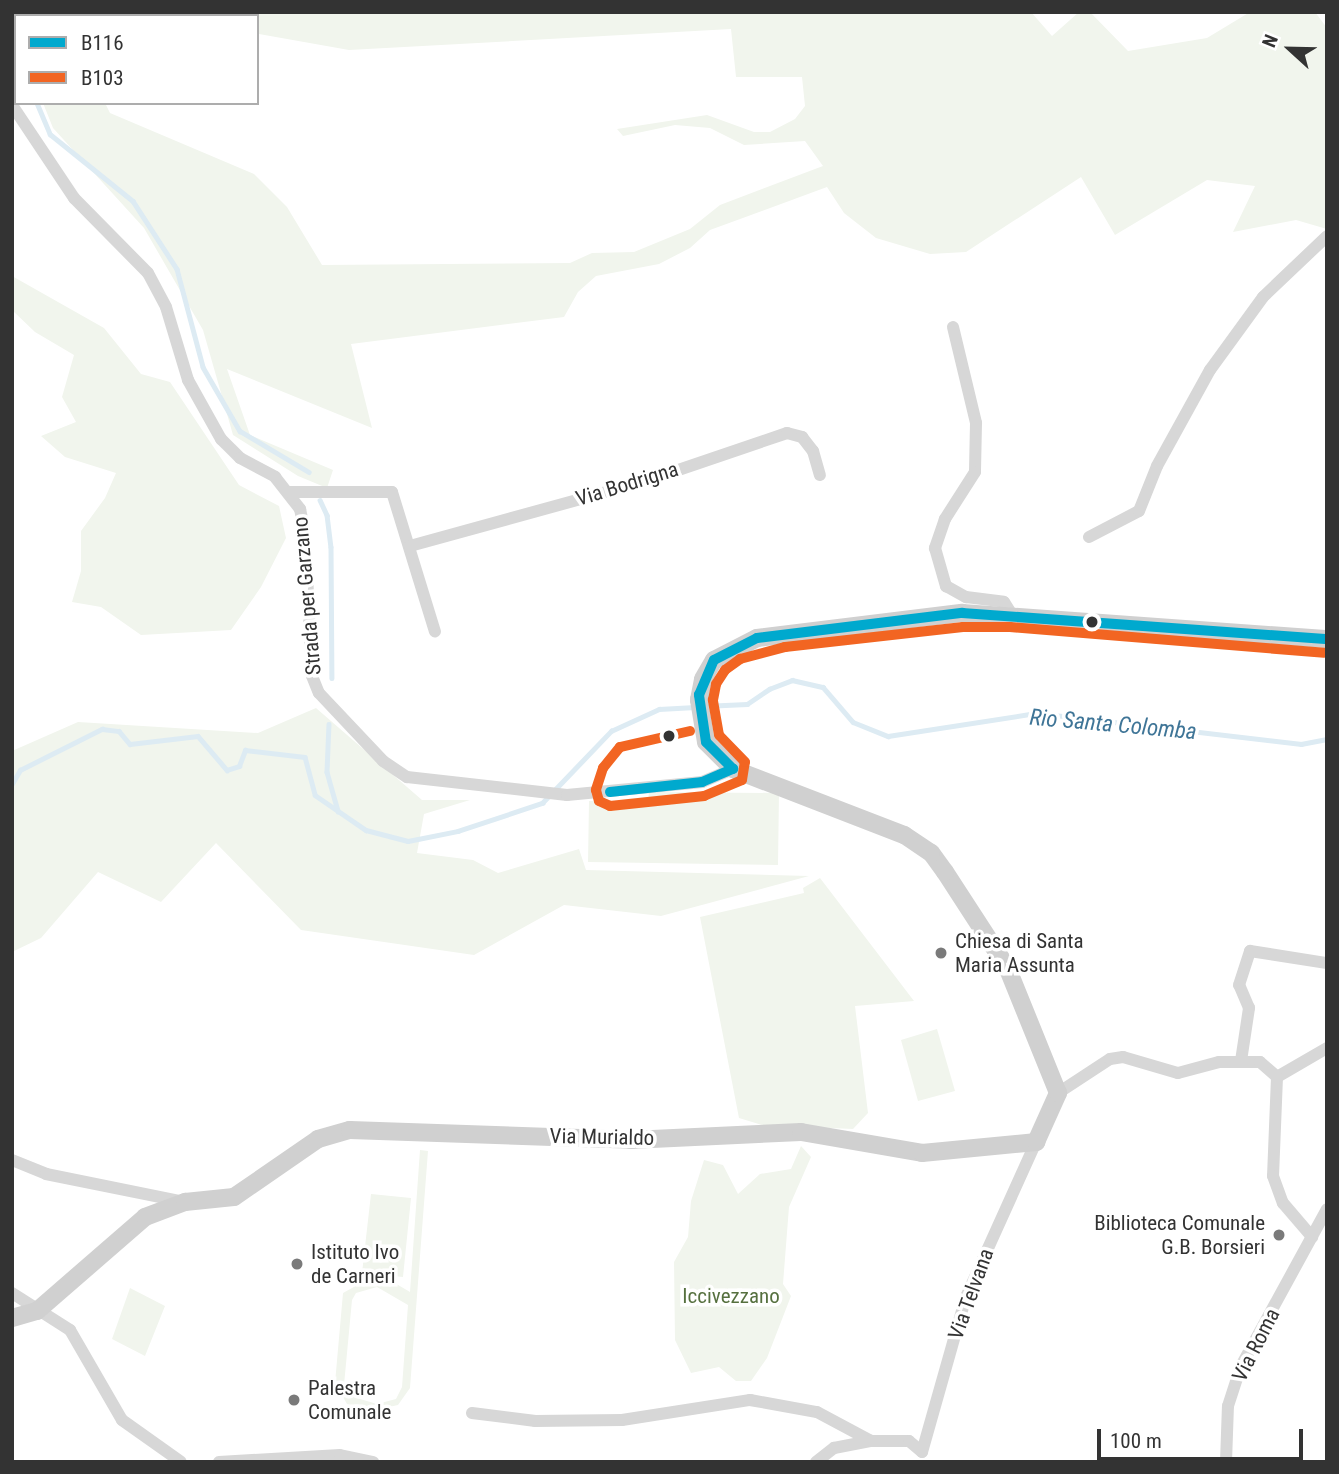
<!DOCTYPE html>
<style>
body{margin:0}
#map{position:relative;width:1339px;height:1474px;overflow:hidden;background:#fff;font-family:"Roboto Condensed",sans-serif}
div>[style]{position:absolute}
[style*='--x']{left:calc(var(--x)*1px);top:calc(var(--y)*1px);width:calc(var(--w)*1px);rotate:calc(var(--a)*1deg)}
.green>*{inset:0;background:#f1f5ed}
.stream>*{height:4.5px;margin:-2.25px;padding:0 2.25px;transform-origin:2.25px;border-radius:2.25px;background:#ddebf3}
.street>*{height:12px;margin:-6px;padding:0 6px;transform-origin:6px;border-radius:6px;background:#d7d7d7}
.secondary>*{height:18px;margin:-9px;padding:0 9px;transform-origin:9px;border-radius:9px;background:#d0d0d0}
.bus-1>*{height:10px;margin:-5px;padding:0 5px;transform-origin:5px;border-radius:5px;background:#00a9ce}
.bus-2>*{height:10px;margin:-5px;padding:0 5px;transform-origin:5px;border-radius:5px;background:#f26522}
.dots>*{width:19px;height:19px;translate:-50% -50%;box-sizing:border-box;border:4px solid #fff;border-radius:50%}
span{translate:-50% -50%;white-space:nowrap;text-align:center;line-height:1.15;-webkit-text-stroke:7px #fff;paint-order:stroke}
.street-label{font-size:21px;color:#333}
.poi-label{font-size:21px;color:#333}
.left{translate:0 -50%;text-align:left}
.right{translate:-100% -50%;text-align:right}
.park-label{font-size:21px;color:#56703f}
.water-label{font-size:23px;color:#3f7597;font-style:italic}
.frame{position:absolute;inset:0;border:14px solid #333;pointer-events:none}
.legend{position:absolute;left:14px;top:14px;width:245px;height:91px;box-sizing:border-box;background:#fff;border:2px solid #adadad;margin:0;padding:9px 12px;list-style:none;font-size:21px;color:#333}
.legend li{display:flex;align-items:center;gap:14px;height:35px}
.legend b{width:35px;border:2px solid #adadad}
.north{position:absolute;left:1255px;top:14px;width:70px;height:70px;-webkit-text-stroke:5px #fff;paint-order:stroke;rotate:292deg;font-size:19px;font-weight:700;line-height:28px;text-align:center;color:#333}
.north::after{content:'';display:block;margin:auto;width:24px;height:32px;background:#333;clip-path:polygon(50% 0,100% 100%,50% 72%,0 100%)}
.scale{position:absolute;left:1097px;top:1429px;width:206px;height:32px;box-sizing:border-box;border:4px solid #333;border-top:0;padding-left:9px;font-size:21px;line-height:24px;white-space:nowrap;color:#333;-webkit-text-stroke:5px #fff;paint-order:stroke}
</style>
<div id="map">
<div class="green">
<i style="clip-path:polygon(12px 12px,64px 12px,66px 16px,16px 16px,16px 38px)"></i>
<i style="clip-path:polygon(201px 12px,1031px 12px,1052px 36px,1079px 12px,1090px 12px,1128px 51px,1207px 38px,1250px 12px,1315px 12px,1327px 28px,1327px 229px,1296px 220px,1233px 232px,1255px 186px,1207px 180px,1115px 235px,1081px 177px,966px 252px,930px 254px,876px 238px,844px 213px,827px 187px,710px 230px,690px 248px,659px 264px,596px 276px,578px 292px,564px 317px,351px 344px,372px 428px,227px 369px,250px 435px,333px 470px,327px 488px,298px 476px,233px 435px,203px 330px,144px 228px,53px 128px,43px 103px,105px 103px,110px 113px,254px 174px,287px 207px,322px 265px,570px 263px,592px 253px,634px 252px,690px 229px,720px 205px,823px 166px,805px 141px,744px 145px,710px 128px,675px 125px,623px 136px,617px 129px,707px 115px,754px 132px,770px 132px,795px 119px,805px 106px,802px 77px,736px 77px,731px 29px,349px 50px,259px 34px,257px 16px)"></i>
<i style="clip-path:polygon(12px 276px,104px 328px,141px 374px,170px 382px,239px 485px,279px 506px,286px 538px,261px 587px,231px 630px,141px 635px,101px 607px,72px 602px,81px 571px,81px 531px,105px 498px,116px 473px,65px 457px,41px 436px,76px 422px,62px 397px,74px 355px,35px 332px,12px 310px)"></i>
<i style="clip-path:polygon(316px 708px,422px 800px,470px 800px,424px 814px,417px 853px,473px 860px,498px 873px,579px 849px,586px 870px,809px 876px,661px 916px,564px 905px,474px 955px,301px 930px,216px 843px,161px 902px,98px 872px,41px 938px,12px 952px,12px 751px,78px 722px,258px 733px)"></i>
<i style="clip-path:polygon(649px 792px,779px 793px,778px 865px,588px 862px,589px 801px,648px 801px)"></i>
<i style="clip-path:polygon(820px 878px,914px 1001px,855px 1006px,868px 1113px,853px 1129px,762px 1125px,739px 1118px,700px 917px,804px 893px,803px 888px)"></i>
<i style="clip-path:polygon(937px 1029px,955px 1091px,918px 1101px,901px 1040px)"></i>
<i style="clip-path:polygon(801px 1146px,811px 1157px,789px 1207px,783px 1284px,791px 1296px,767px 1358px,751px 1381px,736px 1381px,719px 1367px,691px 1373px,675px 1340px,674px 1262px,688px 1237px,691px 1201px,704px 1160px,723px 1165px,738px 1194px,760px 1174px,791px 1169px)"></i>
<i style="clip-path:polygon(evenodd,420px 1150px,428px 1151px,410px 1388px,398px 1405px,365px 1412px,347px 1404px,335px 1383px,343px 1293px,370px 1278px,388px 1279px,410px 1292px,420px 1150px,377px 1287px,408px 1305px,402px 1387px,396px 1399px,377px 1404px,350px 1396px,344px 1385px,352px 1300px,356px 1293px,377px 1287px)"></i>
<i style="clip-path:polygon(371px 1194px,411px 1198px,403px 1277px,362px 1273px)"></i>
<i style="clip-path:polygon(130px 1288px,165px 1306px,145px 1356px,112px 1339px)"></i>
</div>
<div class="stream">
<i style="--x:12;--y:48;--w:9;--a:63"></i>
<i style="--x:37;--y:103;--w:34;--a:67"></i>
<i style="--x:50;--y:134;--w:107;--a:38.9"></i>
<i style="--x:133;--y:201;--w:81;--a:57.1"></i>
<i style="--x:177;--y:269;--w:101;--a:75.1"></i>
<i style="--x:203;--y:367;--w:74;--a:60"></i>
<i style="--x:240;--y:431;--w:80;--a:30.7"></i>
<i style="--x:320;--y:500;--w:17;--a:65"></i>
<i style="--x:327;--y:515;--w:32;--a:83"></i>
<i style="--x:331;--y:547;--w:131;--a:89.6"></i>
<i style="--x:703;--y:706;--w:44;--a:-2.6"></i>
<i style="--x:747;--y:704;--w:27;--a:-34"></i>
<i style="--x:769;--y:689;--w:25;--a:-21"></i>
<i style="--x:792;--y:680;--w:32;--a:13"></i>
<i style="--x:823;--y:687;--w:46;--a:49.4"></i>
<i style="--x:853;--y:722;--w:38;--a:22"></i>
<i style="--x:888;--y:736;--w:151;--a:-8.8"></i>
<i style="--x:1037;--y:713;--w:266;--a:6.7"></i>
<i style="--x:1301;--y:744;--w:26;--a:-11"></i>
<i style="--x:329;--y:724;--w:48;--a:92.4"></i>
<i style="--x:327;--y:772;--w:41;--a:74.2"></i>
<i style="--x:12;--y:784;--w:16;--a:-60"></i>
<i style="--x:20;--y:770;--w:92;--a:-26.6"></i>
<i style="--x:102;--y:729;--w:17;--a:7"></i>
<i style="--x:119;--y:731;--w:17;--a:50"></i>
<i style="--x:130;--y:744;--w:68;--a:-6.7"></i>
<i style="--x:198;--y:736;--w:45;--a:49.5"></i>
<i style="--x:227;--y:770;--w:13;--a:-18"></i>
<i style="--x:239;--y:766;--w:17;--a:-69"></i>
<i style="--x:245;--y:750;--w:60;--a:6.7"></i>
<i style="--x:305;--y:757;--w:39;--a:75"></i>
<i style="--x:315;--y:795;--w:62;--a:34.5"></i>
<i style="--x:366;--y:830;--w:43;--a:14.7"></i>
<i style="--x:408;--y:841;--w:51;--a:-11.3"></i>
<i style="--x:458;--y:831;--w:89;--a:-18.4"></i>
<i style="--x:542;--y:803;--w:100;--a:-46.2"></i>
<i style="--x:611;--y:731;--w:53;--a:-24.6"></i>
<i style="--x:659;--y:709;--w:36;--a:-3"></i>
</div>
<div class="street">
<i style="--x:12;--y:105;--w:112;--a:56.3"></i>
<i style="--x:74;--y:198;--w:105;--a:45.4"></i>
<i style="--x:148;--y:273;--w:38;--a:62"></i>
<i style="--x:166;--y:307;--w:76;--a:73.2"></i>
<i style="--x:188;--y:380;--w:68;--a:60.8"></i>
<i style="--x:221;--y:439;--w:27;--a:45"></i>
<i style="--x:240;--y:458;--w:40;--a:28"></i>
<i style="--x:275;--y:477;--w:41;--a:52"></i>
<i style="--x:300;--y:509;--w:25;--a:78"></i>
<i style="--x:305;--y:533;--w:143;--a:87.2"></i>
<i style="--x:312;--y:676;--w:18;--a:68"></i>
<i style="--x:319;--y:693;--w:93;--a:46.7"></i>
<i style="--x:383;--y:761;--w:29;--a:34"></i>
<i style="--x:407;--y:777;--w:161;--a:6.4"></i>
<i style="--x:567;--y:795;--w:136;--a:-5.5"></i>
<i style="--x:702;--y:782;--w:34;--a:-23"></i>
<i style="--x:953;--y:327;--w:99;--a:76.5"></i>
<i style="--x:976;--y:423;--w:49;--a:91.2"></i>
<i style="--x:975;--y:472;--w:56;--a:122.6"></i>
<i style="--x:945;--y:519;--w:31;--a:109"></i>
<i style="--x:935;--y:548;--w:40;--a:74"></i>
<i style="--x:946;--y:586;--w:23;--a:29"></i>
<i style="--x:966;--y:597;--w:38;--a:7"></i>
<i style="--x:1004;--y:602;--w:13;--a:58"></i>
<i style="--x:290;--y:492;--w:102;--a:0"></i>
<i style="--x:392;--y:492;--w:146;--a:72.9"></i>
<i style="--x:1089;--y:537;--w:56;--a:-27.5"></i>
<i style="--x:1139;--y:511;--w:48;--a:-68.2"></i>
<i style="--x:1157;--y:466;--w:110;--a:-61.1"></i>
<i style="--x:1210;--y:370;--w:90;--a:-54"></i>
<i style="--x:1263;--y:297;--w:88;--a:-43.6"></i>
<i style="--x:410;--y:546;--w:245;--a:-15.4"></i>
<i style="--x:646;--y:481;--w:149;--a:-18.8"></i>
<i style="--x:787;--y:433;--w:16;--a:15"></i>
<i style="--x:802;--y:437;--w:18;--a:52"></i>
<i style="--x:813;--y:451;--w:25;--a:74"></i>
<i style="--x:1241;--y:1061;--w:54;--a:-81.4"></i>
<i style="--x:1249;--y:1008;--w:25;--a:-113"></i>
<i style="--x:1239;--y:985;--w:36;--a:-72"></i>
<i style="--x:1250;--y:951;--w:78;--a:8.9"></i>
<i style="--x:1277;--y:1077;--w:99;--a:92.3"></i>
<i style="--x:1273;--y:1176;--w:29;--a:70"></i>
<i style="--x:1283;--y:1203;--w:45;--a:49.5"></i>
<i style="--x:1277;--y:1077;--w:58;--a:-30.1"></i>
<i style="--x:1058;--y:1093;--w:62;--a:-33.2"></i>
<i style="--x:1110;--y:1059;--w:13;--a:-9"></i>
<i style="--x:1123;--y:1057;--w:57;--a:16.2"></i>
<i style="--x:1178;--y:1073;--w:42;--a:-15"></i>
<i style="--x:1219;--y:1062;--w:41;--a:0"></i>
<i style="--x:1260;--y:1062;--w:23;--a:41"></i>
<i style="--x:12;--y:1160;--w:37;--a:22"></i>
<i style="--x:46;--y:1174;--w:142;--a:11.4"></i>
<i style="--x:12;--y:1293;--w:69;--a:32.5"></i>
<i style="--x:70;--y:1330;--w:104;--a:60"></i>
<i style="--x:122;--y:1420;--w:72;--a:35.4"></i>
<i style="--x:472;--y:1413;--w:64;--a:7.2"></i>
<i style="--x:535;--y:1421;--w:87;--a:-0.7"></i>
<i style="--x:622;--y:1420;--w:130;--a:-8.9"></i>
<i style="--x:750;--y:1400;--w:68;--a:10.2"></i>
<i style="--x:817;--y:1412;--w:61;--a:28.2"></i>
<i style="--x:219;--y:1462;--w:121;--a:-3.3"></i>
<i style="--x:340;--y:1455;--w:34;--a:12"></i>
<i style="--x:816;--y:1462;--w:23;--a:-38"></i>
<i style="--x:834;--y:1448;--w:38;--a:-11"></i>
<i style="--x:871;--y:1441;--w:38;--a:0"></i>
<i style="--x:909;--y:1441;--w:17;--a:40"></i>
<i style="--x:922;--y:1452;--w:161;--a:-74.2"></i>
<i style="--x:966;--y:1297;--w:170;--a:-65.7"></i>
<i style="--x:1226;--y:1462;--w:56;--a:-88"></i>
<i style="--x:1228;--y:1406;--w:40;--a:-72"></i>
<i style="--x:1240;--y:1368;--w:181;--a:-61.3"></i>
</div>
<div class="secondary">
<i style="--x:12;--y:1318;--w:26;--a:-16"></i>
<i style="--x:37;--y:1311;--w:143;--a:-41"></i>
<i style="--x:145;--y:1217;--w:43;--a:-20.6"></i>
<i style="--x:185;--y:1202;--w:49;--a:-5.8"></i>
<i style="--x:234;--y:1197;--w:102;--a:-34.6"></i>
<i style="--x:318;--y:1139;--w:33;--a:-16"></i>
<i style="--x:350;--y:1130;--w:281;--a:2"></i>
<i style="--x:631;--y:1140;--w:170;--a:-2.7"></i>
<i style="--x:801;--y:1132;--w:123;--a:9.8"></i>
<i style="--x:922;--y:1153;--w:115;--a:-5.5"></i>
<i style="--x:1036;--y:1142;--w:54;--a:-65.8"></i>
<i style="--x:1058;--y:1093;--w:134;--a:-112"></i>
<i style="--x:1008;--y:969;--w:116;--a:-123"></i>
<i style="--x:945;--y:872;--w:24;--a:-126"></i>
<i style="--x:931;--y:853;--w:32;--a:-146"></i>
<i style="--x:904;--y:835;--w:183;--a:-158.9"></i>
<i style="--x:733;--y:769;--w:38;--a:-135"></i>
<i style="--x:706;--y:742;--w:43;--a:-99.5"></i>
<i style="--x:699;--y:700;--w:21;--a:-79"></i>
<i style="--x:703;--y:679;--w:22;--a:-60"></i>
<i style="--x:714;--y:660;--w:48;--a:-27.1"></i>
<i style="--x:757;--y:638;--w:207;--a:-7"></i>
<i style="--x:962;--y:613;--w:364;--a:4.1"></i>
</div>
<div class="bus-1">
<i style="--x:733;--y:769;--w:38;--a:-135"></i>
<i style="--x:706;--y:742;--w:48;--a:-98.5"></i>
<i style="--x:699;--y:695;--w:38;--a:-67"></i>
<i style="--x:714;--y:660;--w:48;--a:-27.1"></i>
<i style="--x:757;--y:638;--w:207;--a:-7"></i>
<i style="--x:962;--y:613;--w:364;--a:4.1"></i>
<i style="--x:610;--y:792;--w:93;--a:-6.2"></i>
<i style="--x:702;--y:782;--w:34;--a:-23"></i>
</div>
<div class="bus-2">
<i style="--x:690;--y:731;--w:72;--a:167.1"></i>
<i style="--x:620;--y:747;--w:27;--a:129"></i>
<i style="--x:603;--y:768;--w:23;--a:108"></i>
<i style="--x:596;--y:790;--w:11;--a:75"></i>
<i style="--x:599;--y:801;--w:12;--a:24"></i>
<i style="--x:610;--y:806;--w:95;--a:-6.1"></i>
<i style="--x:704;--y:796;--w:41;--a:-22.8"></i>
<i style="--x:742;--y:780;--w:18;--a:-81"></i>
<i style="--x:745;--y:762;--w:37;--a:-134"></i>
<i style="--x:719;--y:735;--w:36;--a:-100"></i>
<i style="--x:713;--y:700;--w:16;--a:-79"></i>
<i style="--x:716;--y:684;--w:17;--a:-57"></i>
<i style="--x:725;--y:670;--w:19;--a:-36"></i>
<i style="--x:740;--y:659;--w:47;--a:-14.9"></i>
<i style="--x:785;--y:647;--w:179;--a:-6.4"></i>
<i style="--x:963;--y:627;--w:47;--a:0"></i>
<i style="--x:1010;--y:627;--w:315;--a:4.7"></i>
</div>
<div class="dots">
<i style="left:1092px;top:622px;background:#333"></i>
<i style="left:669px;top:736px;background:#333"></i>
<i style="left:941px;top:953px;background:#7a7a7a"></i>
<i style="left:1279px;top:1235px;background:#7a7a7a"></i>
<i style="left:297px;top:1264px;background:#7a7a7a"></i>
<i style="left:294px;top:1400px;background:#7a7a7a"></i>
</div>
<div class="street-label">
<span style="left:627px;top:484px;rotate:-17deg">Via Bodrigna</span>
<span style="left:307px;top:596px;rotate:-95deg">Strada per Garzano</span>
<span style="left:602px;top:1137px;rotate:1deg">Via Murialdo</span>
<span style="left:971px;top:1294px;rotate:-70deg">Via Telvana</span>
<span style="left:1256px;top:1345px;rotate:-63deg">Via Roma</span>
</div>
<div class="poi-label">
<span class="left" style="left:955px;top:953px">Chiesa di Santa<br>Maria Assunta</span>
<span class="right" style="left:1265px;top:1235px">Biblioteca Comunale<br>G.B. Borsieri</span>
<span class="left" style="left:311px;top:1264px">Istituto Ivo<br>de Carneri</span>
<span class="left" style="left:308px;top:1400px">Palestra<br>Comunale</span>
</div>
<div class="park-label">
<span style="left:731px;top:1296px">Iccivezzano</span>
</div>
<div class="water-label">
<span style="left:1113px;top:725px;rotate:5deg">Rio Santa Colomba</span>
</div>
<div class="frame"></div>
<ul class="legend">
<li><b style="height:9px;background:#00a9ce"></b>B116</li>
<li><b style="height:9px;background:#f26522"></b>B103</li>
</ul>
<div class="north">N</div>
<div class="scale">100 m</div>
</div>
